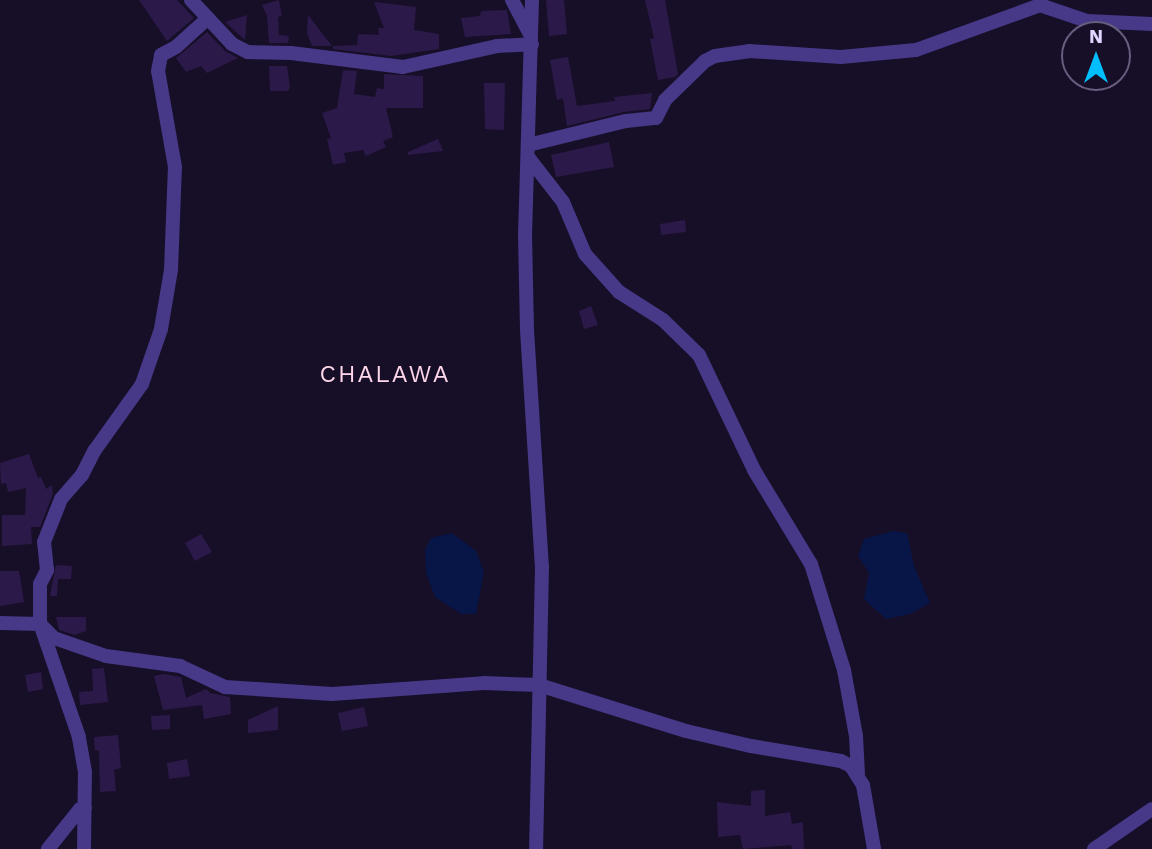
<!DOCTYPE html>
<style>
body{margin:0}
#map{position:relative;width:1152px;height:849px;overflow:hidden;background:#170e28;font-family:"Work Sans",sans-serif}
div>[style]{position:absolute}
[style*='--x']{left:calc(var(--x)*1px);top:calc(var(--y)*1px);width:calc(var(--w)*1px);rotate:calc(var(--a)*1deg)}
.water>*{inset:0;background:#081547}
.building>*{inset:0;background:#2b1a49}
.minor>*{height:14px;margin:-7px;padding:0 7px;transform-origin:7px;border-radius:7px;background:#473888}
span{translate:-50% -50%;white-space:nowrap;text-align:center;line-height:1.15;-webkit-text-stroke:5px #170e28;paint-order:stroke}
.quarter-label{font-size:24px;color:#ffd7ea;letter-spacing:2px}
.north{position:absolute;left:1061px;top:21px;width:70px;height:70px;box-sizing:border-box;background:#170e28;border:2px solid #675e7e;border-radius:50%;rotate:0deg;font-size:19px;font-weight:700;line-height:28px;text-align:center;color:#e0d5ff}
.north::after{content:'';display:block;margin:auto;width:24px;height:32px;background:#01bfff;clip-path:polygon(50% 0,100% 100%,50% 72%,0 100%)}
</style>
<div id="map">
<div class="water">
<i style="clip-path:polygon(893px 531px,907px 533px,914px 566px,930px 603px,910px 614px,886px 619px,864px 599px,869px 573px,858px 556px,864px 539px)"></i>
<i style="clip-path:polygon(452px 533px,476px 551px,484px 572px,476px 614px,461px 614px,435px 597px,426px 573px,425px 550px,431px 538px)"></i>
</div>
<div class="building">
<i style="clip-path:polygon(139px 0,177px 0,194px 18px,167px 41px)"></i>
<i style="clip-path:polygon(279px 0,282px 16px,278px 17px,279px 35px,289px 36px,288px 43px,269px 43px,267px 16px,262px 5px)"></i>
<i style="clip-path:polygon(546px 0,564px 0,567px 34px,549px 36px)"></i>
<i style="clip-path:polygon(645px 0,665px 0,678px 74px,675px 77px,658px 80px,650px 39px,654px 38px)"></i>
<i style="clip-path:polygon(374px 2px,416px 7px,414px 30px,439px 34px,439px 49px,391px 56px,333px 49px,333px 46px,357px 45px,358px 34px,379px 35px,378px 28px,384px 28px)"></i>
<i style="clip-path:polygon(507px 10px,511px 34px,465px 37px,461px 18px,480px 16px,481px 11px)"></i>
<i style="clip-path:polygon(247px 15px,245px 40px,225px 22px)"></i>
<i style="clip-path:polygon(308px 15px,332px 46px,312px 46px,307px 33px)"></i>
<i style="clip-path:polygon(207px 32px,225px 51px,238px 58px,207px 73px,201px 66px,186px 72px,176px 58px)"></i>
<i style="clip-path:polygon(568px 57px,577px 106px,615px 101px,614px 97px,652px 93px,650px 109px,624px 112px,567px 126px,563px 98px,557px 100px,550px 60px)"></i>
<i style="clip-path:polygon(269px 66px,287px 66px,290px 87px,288px 91px,270px 91px)"></i>
<i style="clip-path:polygon(343px 70px,357px 71px,354px 94px,375px 97px,377px 88px,384px 89px,384px 74px,423px 76px,423px 108px,386px 108px,393px 137px,383px 141px,386px 147px,366px 156px,363px 150px,344px 153px,346px 162px,333px 165px,327px 139px,331px 138px,322px 113px,337px 108px)"></i>
<i style="clip-path:polygon(484px 83px,505px 83px,504px 130px,485px 129px)"></i>
<i style="clip-path:polygon(438px 139px,443px 151px,408px 155px,408px 152px)"></i>
<i style="clip-path:polygon(609px 142px,614px 167px,556px 177px,551px 155px)"></i>
<i style="clip-path:polygon(685px 220px,686px 232px,661px 235px,660px 224px)"></i>
<i style="clip-path:polygon(591px 306px,598px 325px,584px 329px,579px 311px)"></i>
<i style="clip-path:polygon(29px 454px,38px 478px,41px 477px,46px 489px,52px 485px,53px 494px,40px 527px,31px 527px,32px 544px,2px 546px,2px 515px,25px 515px,26px 488px,8px 492px,6px 483px,1px 484px,0 463px)"></i>
<i style="clip-path:polygon(201px 534px,212px 552px,195px 561px,185px 543px)"></i>
<i style="clip-path:polygon(56px 565px,72px 566px,71px 579px,58px 579px,57px 596px,50px 596px)"></i>
<i style="clip-path:polygon(0 571px,19px 571px,24px 602px,0 606px)"></i>
<i style="clip-path:polygon(56px 617px,86px 617px,86px 631px,75px 635px,59px 630px)"></i>
<i style="clip-path:polygon(104px 668px,108px 702px,80px 705px,79px 692px,93px 691px,92px 669px)"></i>
<i style="clip-path:polygon(41px 672px,43px 689px,28px 692px,25px 675px)"></i>
<i style="clip-path:polygon(164px 674px,181px 677px,186px 698px,206px 689px,210px 693px,230px 697px,231px 714px,204px 719px,202px 705px,163px 710px,154px 676px)"></i>
<i style="clip-path:polygon(278px 706px,278px 730px,248px 733px,248px 720px)"></i>
<i style="clip-path:polygon(364px 707px,368px 726px,342px 731px,338px 713px)"></i>
<i style="clip-path:polygon(170px 715px,170px 729px,152px 730px,151px 716px)"></i>
<i style="clip-path:polygon(118px 735px,121px 768px,114px 770px,116px 791px,100px 792px,99px 750px,95px 751px,94px 737px)"></i>
<i style="clip-path:polygon(187px 759px,190px 776px,169px 779px,167px 763px)"></i>
<i style="clip-path:polygon(765px 790px,765px 816px,790px 812px,792px 824px,803px 822px,804px 849px,792px 849px,791px 845px,743px 849px,740px 835px,718px 837px,717px 802px,751px 806px,751px 791px)"></i>
</div>
<div class="minor">
<i style="--x:191;--y:0;--w:60;--a:47"></i>
<i style="--x:232;--y:44;--w:18;--a:27"></i>
<i style="--x:248;--y:52;--w:43;--a:1.3"></i>
<i style="--x:291;--y:53;--w:113;--a:7.1"></i>
<i style="--x:403;--y:67;--w:96;--a:-12.6"></i>
<i style="--x:497;--y:46;--w:35;--a:-3"></i>
<i style="--x:512;--y:0;--w:41;--a:62.2"></i>
<i style="--x:532;--y:0;--w:234;--a:91.7"></i>
<i style="--x:525;--y:234;--w:96;--a:88.8"></i>
<i style="--x:527;--y:330;--w:237;--a:86.4"></i>
<i style="--x:542;--y:567;--w:282;--a:91.2"></i>
<i style="--x:528;--y:145;--w:101;--a:-13.8"></i>
<i style="--x:626;--y:121;--w:30;--a:-6"></i>
<i style="--x:656;--y:118;--w:20;--a:-63"></i>
<i style="--x:665;--y:100;--w:56;--a:-44.3"></i>
<i style="--x:705;--y:61;--w:11;--a:-27"></i>
<i style="--x:715;--y:56;--w:34;--a:-8"></i>
<i style="--x:749;--y:51;--w:92;--a:3.7"></i>
<i style="--x:841;--y:57;--w:75;--a:-5.3"></i>
<i style="--x:916;--y:50;--w:132;--a:-19.9"></i>
<i style="--x:1040;--y:5;--w:50;--a:18.8"></i>
<i style="--x:1087;--y:21;--w:65;--a:2.6"></i>
<i style="--x:528;--y:157;--w:57;--a:52.1"></i>
<i style="--x:563;--y:202;--w:56;--a:67.1"></i>
<i style="--x:585;--y:254;--w:51;--a:48.2"></i>
<i style="--x:619;--y:292;--w:52;--a:32.5"></i>
<i style="--x:663;--y:320;--w:50;--a:44.2"></i>
<i style="--x:699;--y:355;--w:127;--a:64.4"></i>
<i style="--x:754;--y:470;--w:110;--a:58.8"></i>
<i style="--x:811;--y:564;--w:111;--a:72.7"></i>
<i style="--x:844;--y:670;--w:67;--a:79.7"></i>
<i style="--x:856;--y:736;--w:37;--a:87"></i>
<i style="--x:0;--y:623;--w:40;--a:1.4"></i>
<i style="--x:40;--y:624;--w:20;--a:45"></i>
<i style="--x:54;--y:638;--w:55;--a:19.1"></i>
<i style="--x:106;--y:656;--w:75;--a:7.7"></i>
<i style="--x:180;--y:666;--w:50;--a:25"></i>
<i style="--x:225;--y:687;--w:107;--a:3.7"></i>
<i style="--x:332;--y:694;--w:152;--a:-4.1"></i>
<i style="--x:484;--y:683;--w:55;--a:2.1"></i>
<i style="--x:539;--y:685;--w:154;--a:17.4"></i>
<i style="--x:686;--y:731;--w:67;--a:13"></i>
<i style="--x:751;--y:746;--w:91;--a:9.5"></i>
<i style="--x:841;--y:761;--w:11;--a:27"></i>
<i style="--x:851;--y:766;--w:22;--a:58"></i>
<i style="--x:863;--y:785;--w:65;--a:80.2"></i>
<i style="--x:48;--y:849;--w:51;--a:-51.3"></i>
<i style="--x:80;--y:809;--w:5;--a:-11"></i>
<i style="--x:84;--y:849;--w:77;--a:-89.3"></i>
<i style="--x:85;--y:772;--w:36;--a:-100"></i>
<i style="--x:79;--y:737;--w:120;--a:-109"></i>
<i style="--x:40;--y:624;--w:40;--a:-90"></i>
<i style="--x:40;--y:584;--w:16;--a:-63"></i>
<i style="--x:47;--y:570;--w:28;--a:-96"></i>
<i style="--x:44;--y:542;--w:46;--a:-68.4"></i>
<i style="--x:61;--y:499;--w:32;--a:-49"></i>
<i style="--x:82;--y:475;--w:28;--a:-63"></i>
<i style="--x:95;--y:450;--w:81;--a:-54.5"></i>
<i style="--x:142;--y:384;--w:58;--a:-70.9"></i>
<i style="--x:161;--y:329;--w:60;--a:-80.4"></i>
<i style="--x:171;--y:270;--w:103;--a:-87.8"></i>
<i style="--x:175;--y:167;--w:97;--a:-100"></i>
<i style="--x:158;--y:71;--w:16;--a:-79"></i>
<i style="--x:161;--y:55;--w:17;--a:-28"></i>
<i style="--x:176;--y:47;--w:43;--a:-42.2"></i>
<i style="--x:1094;--y:849;--w:70;--a:-34.6"></i>
</div>
<div class="quarter-label">
<span style="left:385px;top:375px">CHALAWA</span>
</div>
<div class="north">N</div>
</div>
